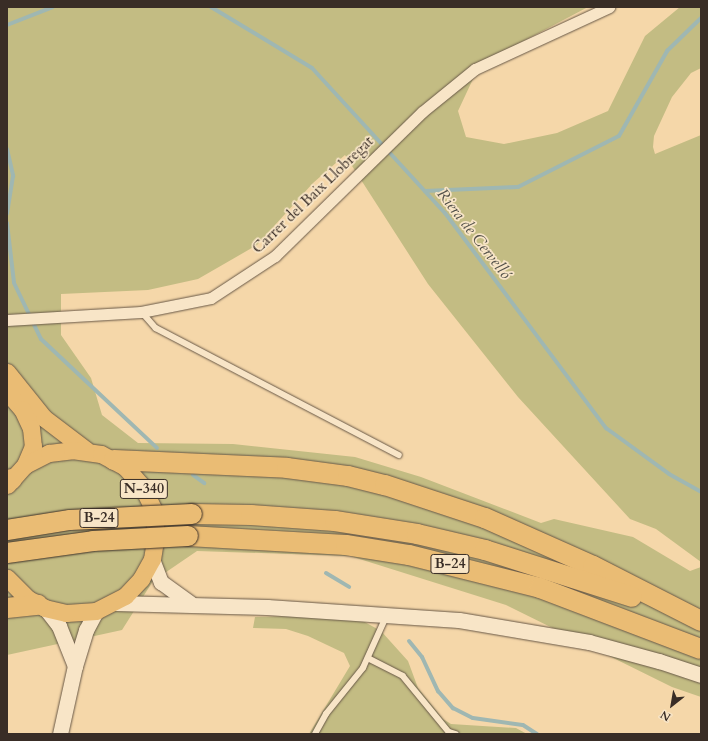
<!DOCTYPE html>
<meta charset="utf-8">
<style>
body{margin:0}
#map{position:relative;width:708px;height:741px;overflow:hidden;background:#f5d7a9;font-family:Cardo,serif}
div>[style]{position:absolute}
[style*='--x']{left:calc(var(--x)*1px);top:calc(var(--y)*1px);width:calc(var(--w)*1px);rotate:calc(var(--a)*1deg)}
.green>*{inset:0;background:#c3bc83}
.stream>*{height:4px;margin:-2px;padding:0 2px;transform-origin:2px;border-radius:2px;background:#9fb7b2}
.roads{filter:drop-shadow(0 0 1px #685847) drop-shadow(0 0 1px #685847)}
.lane>*{height:5.5px;margin:-2.75px;padding:0 2.75px;transform-origin:2.75px;border-radius:2.75px;background:#f8e5c7}
.street>*{height:11px;margin:-5.5px;padding:0 5.5px;transform-origin:5.5px;border-radius:5.5px;background:#f8e5c7}
.secondary>*{height:15px;margin:-7.5px;padding:0 7.5px;transform-origin:7.5px;border-radius:7.5px;background:#f8e5c7}
.primary>*{height:17px;margin:-8.5px;padding:0 8.5px;transform-origin:8.5px;border-radius:8.5px;background:#eabc74}
.highway>*{height:20px;margin:-10px;padding:0 10px;transform-origin:10px;border-radius:10px;background:#eabc74}
.bridges{filter:drop-shadow(0 0 1px #392d26) drop-shadow(0 0 1px #392d26)}
.highway-bridge>*{height:20px;margin:-10px;padding:0 10px;transform-origin:10px;border-radius:10px;background:#eabc74}
span{translate:-50% -50%;white-space:nowrap;text-align:center;line-height:1.15;-webkit-text-stroke:3.5px #f8e5c7;paint-order:stroke}
.shield-label span{padding:1px 3px;background:#f8e5c7;border:1px solid;border-radius:3px;-webkit-text-stroke-width:0}
.shield-label{font-size:14px;color:#392d26;font-weight:700}
.street-label{font-size:15px;color:#392d26}
.water-label{font-size:16px;color:#525049;font-style:italic}
.frame{position:absolute;inset:0;border:8px solid #392d26;pointer-events:none}
.north{position:absolute;left:652px;top:685px;width:40px;height:40px;-webkit-text-stroke:3px #f8e5c7;paint-order:stroke;rotate:211deg;font-size:11px;font-weight:700;line-height:16px;text-align:center;color:#392d26}
.north::after{content:'';display:block;margin:auto;width:14px;height:18px;background:#392d26;clip-path:polygon(50% 0,100% 100%,50% 72%,0 100%)}
</style>
<div id="map">
<div class="green">
<i style="clip-path:polygon(7px 7px,588px 7px,480px 64px,458px 111px,466px 137px,504px 144px,557px 133px,608px 111px,645px 36px,680px 7px,701px 7px,701px 68px,691px 73px,672px 97px,654px 136px,653px 147px,655px 154px,701px 135px,701px 562px,656px 529px,630px 519px,518px 397px,428px 284px,345px 155px,313px 183px,257px 245px,198px 279px,148px 290px,61px 294px,61px 335px,91px 378px,102px 415px,138px 443px,233px 444px,355px 457px,421px 477px,541px 523px,554px 519px,633px 537px,690px 571px,701px 567px,701px 697px,672px 687px,506px 605px,350px 556px,197px 551px,153px 581px,122px 630px,7px 655px)"></i>
<i style="clip-path:polygon(290px 616px,361px 620px,381px 631px,408px 661px,418px 688px,443px 719px,451px 724px,516px 728px,527px 734px,309px 734px,350px 666px,344px 653px,308px 636px,286px 629px,253px 628px,255px 617px)"></i>
</div>
<div class="stream">
<i style="--x:211;--y:7;--w:118;--a:31.1"></i>
<i style="--x:312;--y:68;--w:197;--a:47.5"></i>
<i style="--x:445;--y:213;--w:269;--a:53.2"></i>
<i style="--x:606;--y:428;--w:78;--a:36.1"></i>
<i style="--x:669;--y:474;--w:37;--a:29"></i>
<i style="--x:7;--y:25;--w:49;--a:-21.4"></i>
<i style="--x:7;--y:149;--w:28;--a:77"></i>
<i style="--x:13;--y:176;--w:38;--a:99"></i>
<i style="--x:425;--y:191;--w:93;--a:-2.5"></i>
<i style="--x:518;--y:187;--w:113;--a:-26.8"></i>
<i style="--x:619;--y:136;--w:98;--a:-60.5"></i>
<i style="--x:667;--y:51;--w:47;--a:-44.1"></i>
<i style="--x:7;--y:223;--w:60;--a:83.3"></i>
<i style="--x:14;--y:283;--w:62;--a:64.3"></i>
<i style="--x:41;--y:339;--w:159;--a:43.2"></i>
<i style="--x:193;--y:475;--w:14;--a:36"></i>
<i style="--x:326;--y:573;--w:27;--a:31"></i>
<i style="--x:409;--y:641;--w:21;--a:51"></i>
<i style="--x:422;--y:657;--w:38;--a:65"></i>
<i style="--x:438;--y:691;--w:23;--a:49"></i>
<i style="--x:453;--y:708;--w:22;--a:27"></i>
<i style="--x:473;--y:718;--w:50;--a:8"></i>
<i style="--x:523;--y:725;--w:17;--a:33"></i>
</div>
<div class="roads">
<div class="lane">
<i style="--x:142;--y:312;--w:21;--a:49"></i>
<i style="--x:156;--y:328;--w:274;--a:27.6"></i>
<i style="--x:368;--y:658;--w:39;--a:27"></i>
<i style="--x:403;--y:676;--w:72;--a:50.6"></i>
<i style="--x:449;--y:732;--w:7;--a:16"></i>
<i style="--x:315;--y:734;--w:23;--a:-61"></i>
<i style="--x:326;--y:714;--w:59;--a:-51.2"></i>
<i style="--x:363;--y:668;--w:56;--a:-65.7"></i>
</div>
<div class="street">
<i style="--x:7;--y:320;--w:134;--a:-3.4"></i>
<i style="--x:141;--y:312;--w:71;--a:-11.3"></i>
<i style="--x:211;--y:298;--w:77;--a:-33.3"></i>
<i style="--x:275;--y:256;--w:206;--a:-44.4"></i>
<i style="--x:422;--y:112;--w:68;--a:-39.1"></i>
<i style="--x:475;--y:69;--w:148;--a:-24.8"></i>
</div>
<div class="secondary">
<i style="--x:152;--y:559;--w:25;--a:69"></i>
<i style="--x:161;--y:582;--w:36;--a:36"></i>
<i style="--x:115;--y:603;--w:152;--a:1.5"></i>
<i style="--x:267;--y:607;--w:192;--a:3.9"></i>
<i style="--x:459;--y:620;--w:132;--a:9.6"></i>
<i style="--x:589;--y:642;--w:73;--a:15.2"></i>
<i style="--x:659;--y:661;--w:44;--a:18.4"></i>
<i style="--x:45;--y:608;--w:23;--a:52"></i>
<i style="--x:59;--y:626;--w:43;--a:68.2"></i>
<i style="--x:60;--y:734;--w:70;--a:-77.6"></i>
<i style="--x:75;--y:666;--w:38;--a:-73"></i>
<i style="--x:86;--y:630;--w:21;--a:-62"></i>
</div>
<div class="primary">
<i style="--x:7;--y:372;--w:59;--a:51.2"></i>
<i style="--x:44;--y:418;--w:53;--a:37.3"></i>
<i style="--x:7;--y:392;--w:23;--a:49"></i>
<i style="--x:22;--y:409;--w:21;--a:65"></i>
<i style="--x:31;--y:428;--w:18;--a:84"></i>
<i style="--x:33;--y:446;--w:21;--a:113"></i>
<i style="--x:7;--y:485;--w:27;--a:-48"></i>
<i style="--x:25;--y:465;--w:27;--a:-27"></i>
<i style="--x:49;--y:453;--w:23;--a:-7"></i>
<i style="--x:72;--y:450;--w:29;--a:8"></i>
<i style="--x:101;--y:454;--w:27;--a:28"></i>
<i style="--x:125;--y:467;--w:25;--a:48"></i>
<i style="--x:142;--y:486;--w:25;--a:64"></i>
<i style="--x:153;--y:509;--w:25;--a:83"></i>
<i style="--x:156;--y:534;--w:25;--a:99"></i>
<i style="--x:152;--y:559;--w:23;--a:119"></i>
<i style="--x:141;--y:579;--w:23;--a:133"></i>
<i style="--x:125;--y:596;--w:33;--a:153"></i>
<i style="--x:96;--y:611;--w:30;--a:176"></i>
<i style="--x:66;--y:613;--w:22;--a:-167"></i>
<i style="--x:45;--y:608;--w:19;--a:-152"></i>
<i style="--x:28;--y:599;--w:30;--a:-135"></i>
</div>
<div class="highway">
<i style="--x:114;--y:460;--w:173;--a:2.6"></i>
<i style="--x:287;--y:468;--w:62;--a:7.5"></i>
<i style="--x:348;--y:476;--w:38;--a:14"></i>
<i style="--x:385;--y:485;--w:105;--a:18.3"></i>
<i style="--x:485;--y:518;--w:118;--a:24"></i>
<i style="--x:593;--y:566;--w:121;--a:27"></i>
<i style="--x:7;--y:480;--w:5;--a:-11"></i>
<i style="--x:192;--y:514;--w:59;--a:1"></i>
<i style="--x:251;--y:515;--w:84;--a:4.1"></i>
<i style="--x:335;--y:521;--w:83;--a:9"></i>
<i style="--x:417;--y:534;--w:70;--a:13.2"></i>
<i style="--x:485;--y:550;--w:154;--a:17.7"></i>
<i style="--x:188;--y:536;--w:158;--a:3.3"></i>
<i style="--x:346;--y:545;--w:64;--a:9"></i>
<i style="--x:409;--y:555;--w:135;--a:14.1"></i>
<i style="--x:540;--y:588;--w:172;--a:20.8"></i>
<i style="--x:7;--y:608;--w:31;--a:-6"></i>
</div>
</div>
<div class="bridges">
<div class="highway-bridge">
<i style="--x:7;--y:530;--w:64;--a:-9"></i>
<i style="--x:70;--y:520;--w:122;--a:-2.8"></i>
<i style="--x:7;--y:553;--w:87;--a:-7.9"></i>
<i style="--x:93;--y:541;--w:95;--a:-3"></i>
</div>
</div>
<div class="shield-label">
<span style="left:144px;top:489px">N-340</span>
<span style="left:99px;top:518px">B-24</span>
<span style="left:450px;top:564px">B-24</span>
</div>
<div class="street-label">
<span style="left:313px;top:195px;rotate:-44deg">Carrer del Baix Llobregat</span>
</div>
<div class="water-label">
<span style="left:474px;top:234px;rotate:52deg">Riera de Cervelló</span>
</div>
<div class="frame"></div>
<div class="north">N</div>
</div>
